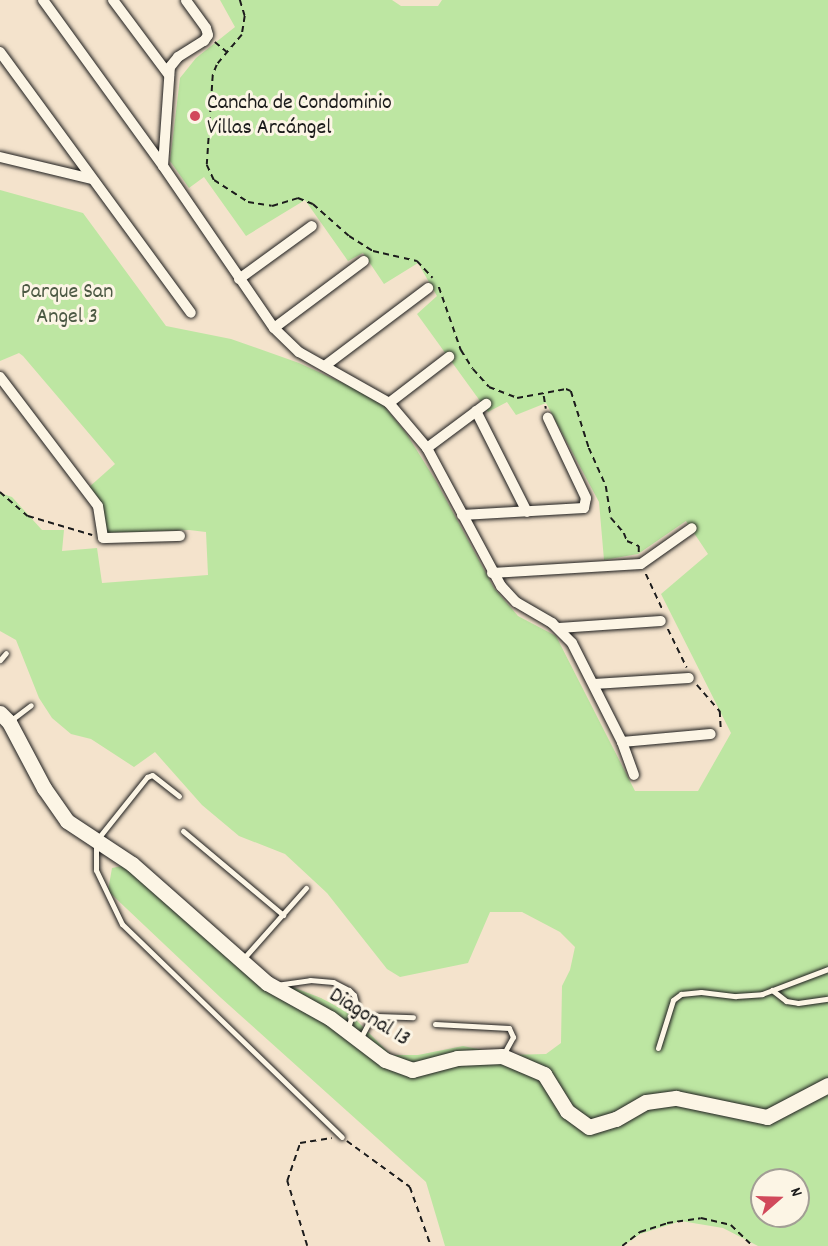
<!DOCTYPE html>
<meta charset="utf-8">
<style>
body{margin:0}
#map{position:relative;width:828px;height:1246px;overflow:hidden;background:#f4e3cc;font-family:Dekko,sans-serif}
div>[style]{position:absolute}
[style*='--x']{left:calc(var(--x)*1px);top:calc(var(--y)*1px);width:calc(var(--w)*1px);rotate:calc(var(--a)*1deg)}
.green>*{inset:0;background:#bde6a2}
.path>*{height:1.5px;margin-top:-0.75px;transform-origin:0;background:repeating-linear-gradient(90deg,#1c1c1c 0 6px,transparent 0 10.5px)}
.roads{filter:drop-shadow(0 0 2px #1c1c1c) drop-shadow(0 0 2px #1c1c1c)}
.lane>*{height:5px;margin:-2.5px;padding:0 2.5px;transform-origin:2.5px;border-radius:2.5px;background:#fcf5e5}
.street>*{height:10px;margin:-5px;padding:0 5px;transform-origin:5px;border-radius:5px;background:#fcf5e5}
.secondary>*{height:15px;margin:-7.5px;padding:0 7.5px;transform-origin:7.5px;border-radius:7.5px;background:#fcf5e5}
.dots>*{width:16px;height:16px;translate:-50% -50%;box-sizing:border-box;border:3px solid #fcf5e5;border-radius:50%}
span{translate:-50% -50%;white-space:nowrap;text-align:center;line-height:1.15;-webkit-text-stroke:6px #fcf5e5;paint-order:stroke}
.poi-label{font-size:22px;color:#1c1c1c}
.left{translate:0 -50%;text-align:left}
.park-label{font-size:22px;color:#4c5944}
.street-label{font-size:22px;color:#1c1c1c}
.north{position:absolute;left:750px;top:1168px;width:60px;height:60px;box-sizing:border-box;background:#fcf5e5;border:2px solid #a29e95;border-radius:50%;rotate:70deg;font-size:16px;font-weight:700;line-height:24px;text-align:center;color:#1c1c1c}
.north::after{content:'';display:block;margin:auto;width:21px;height:27px;background:#d1495b;clip-path:polygon(50% 0,100% 100%,50% 72%,0 100%)}
</style>
<div id="map">
<div class="green">
<i style="clip-path:polygon(evenodd,220px 0,392px 0,401px 6px,438px 6px,442px 0,828px 0,828px 1246px,758px 1246px,723px 1228px,681px 1221px,640px 1234px,623px 1246px,445px 1246px,426px 1182px,220px 997px,108px 891px,112px 868px,131px 864px,269px 978px,321px 998px,349px 1013px,391px 1055px,418px 1055px,463px 1046px,508px 1055px,546px 1054px,561px 1043px,562px 986px,570px 970px,575px 947px,560px 932px,522px 912px,490px 912px,468px 963px,400px 977px,387px 969px,327px 893px,285px 854px,239px 836px,202px 805px,155px 752px,134px 767px,91px 739px,71px 734px,52px 718px,39px 698px,16px 640px,0 631px,0 493px,12px 497px,42px 530px,64px 530px,62px 551px,97px 548px,102px 583px,208px 575px,206px 532px,189px 530px,106px 533px,88px 488px,115px 464px,23px 356px,19px 353px,0 361px,0 190px,83px 213px,166px 326px,231px 339px,299px 363px,356px 389px,384px 406px,406px 433px,436px 481px,494px 588px,518px 616px,556px 636px,635px 791px,698px 791px,731px 733px,661px 594px,708px 554px,686px 521px,638px 554px,604px 560px,599px 502px,546px 403px,516px 415px,507px 402px,488px 412px,417px 314px,437px 296px,418px 263px,384px 284px,363px 253px,348px 261px,305px 200px,246px 236px,204px 177px,189px 188px,170px 161px,180px 78px,196px 58px,235px 27px,220px 0,762px 1180px,798px 1180px,798px 1216px,762px 1216px,762px 1180px)"></i>
</div>
<div class="path">
<i style="--x:240;--y:0;--w:17;--a:73"></i>
<i style="--x:245;--y:16;--w:19;--a:99"></i>
<i style="--x:242;--y:35;--w:39;--a:130"></i>
<i style="--x:217;--y:65;--w:11;--a:112"></i>
<i style="--x:213;--y:75;--w:90;--a:93.8"></i>
<i style="--x:207;--y:165;--w:17;--a:65"></i>
<i style="--x:214;--y:180;--w:40;--a:32.9"></i>
<i style="--x:248;--y:202;--w:24;--a:9"></i>
<i style="--x:272;--y:206;--w:27;--a:-17"></i>
<i style="--x:298;--y:198;--w:16;--a:22"></i>
<i style="--x:313;--y:204;--w:48;--a:41.6"></i>
<i style="--x:349;--y:236;--w:28;--a:32"></i>
<i style="--x:373;--y:251;--w:45;--a:12.8"></i>
<i style="--x:417;--y:261;--w:23;--a:47"></i>
<i style="--x:215;--y:42;--w:16;--a:40"></i>
<i style="--x:439;--y:287;--w:67;--a:70.8"></i>
<i style="--x:461;--y:350;--w:22;--a:58"></i>
<i style="--x:473;--y:369;--w:24;--a:48"></i>
<i style="--x:489;--y:387;--w:30;--a:21"></i>
<i style="--x:517;--y:398;--w:50;--a:-10.4"></i>
<i style="--x:566;--y:389;--w:5;--a:22"></i>
<i style="--x:571;--y:391;--w:60;--a:72.5"></i>
<i style="--x:589;--y:448;--w:42;--a:65.9"></i>
<i style="--x:606;--y:486;--w:32;--a:81"></i>
<i style="--x:611;--y:518;--w:20;--a:49"></i>
<i style="--x:624;--y:533;--w:9;--a:69"></i>
<i style="--x:627;--y:541;--w:13;--a:23"></i>
<i style="--x:639;--y:546;--w:7;--a:90"></i>
<i style="--x:544;--y:396;--w:13;--a:81"></i>
<i style="--x:0;--y:492;--w:37;--a:41"></i>
<i style="--x:28;--y:516;--w:67;--a:16.5"></i>
<i style="--x:646;--y:574;--w:40;--a:65"></i>
<i style="--x:668;--y:629;--w:43;--a:64"></i>
<i style="--x:697;--y:685;--w:35;--a:49"></i>
<i style="--x:720;--y:711;--w:17;--a:87"></i>
<i style="--x:347;--y:1141;--w:78;--a:36.1"></i>
<i style="--x:410;--y:1187;--w:63;--a:70.4"></i>
<i style="--x:307;--y:1246;--w:68;--a:-107.1"></i>
<i style="--x:287;--y:1181;--w:40;--a:-71.1"></i>
<i style="--x:300;--y:1143;--w:32;--a:-9"></i>
<i style="--x:622;--y:1246;--w:23;--a:-38"></i>
<i style="--x:640;--y:1232;--w:28;--a:-18"></i>
<i style="--x:667;--y:1223;--w:34;--a:-8"></i>
<i style="--x:701;--y:1218;--w:31;--a:13"></i>
<i style="--x:731;--y:1225;--w:30;--a:44"></i>
</div>
<div class="roads">
<div class="lane">
<i style="--x:0;--y:660;--w:9;--a:-49"></i>
<i style="--x:10;--y:721;--w:26;--a:-37"></i>
<i style="--x:179;--y:796;--w:34;--a:-142"></i>
<i style="--x:152;--y:775;--w:5;--a:158"></i>
<i style="--x:147;--y:777;--w:82;--a:128.6"></i>
<i style="--x:96;--y:841;--w:29;--a:90"></i>
<i style="--x:96;--y:870;--w:60;--a:64.3"></i>
<i style="--x:122;--y:924;--w:306;--a:44.1"></i>
<i style="--x:183;--y:831;--w:131;--a:40"></i>
<i style="--x:243;--y:959;--w:95;--a:-48.4"></i>
<i style="--x:276;--y:985;--w:34;--a:-8"></i>
<i style="--x:310;--y:980;--w:23;--a:5"></i>
<i style="--x:333;--y:982;--w:18;--a:27"></i>
<i style="--x:349;--y:990;--w:7;--a:45"></i>
<i style="--x:354;--y:995;--w:8;--a:76"></i>
<i style="--x:356;--y:1003;--w:28;--a:108"></i>
<i style="--x:772;--y:990;--w:18;--a:38"></i>
<i style="--x:786;--y:1001;--w:12;--a:9"></i>
<i style="--x:798;--y:1003;--w:30;--a:-8"></i>
<i style="--x:435;--y:1024;--w:74;--a:3.1"></i>
<i style="--x:509;--y:1028;--w:10;--a:66"></i>
<i style="--x:513;--y:1037;--w:21;--a:119"></i>
<i style="--x:360;--y:1039;--w:17;--a:-62"></i>
<i style="--x:368;--y:1024;--w:12;--a:-42"></i>
<i style="--x:377;--y:1016;--w:36;--a:2"></i>
<i style="--x:658;--y:1048;--w:50;--a:-72.6"></i>
<i style="--x:673;--y:1000;--w:10;--a:-37"></i>
<i style="--x:681;--y:994;--w:20;--a:-6"></i>
<i style="--x:701;--y:992;--w:35;--a:7"></i>
<i style="--x:736;--y:996;--w:26;--a:-4"></i>
<i style="--x:762;--y:994;--w:71;--a:-20.7"></i>
</div>
<div class="street">
<i style="--x:43;--y:0;--w:205;--a:54.1"></i>
<i style="--x:163;--y:166;--w:196;--a:55.6"></i>
<i style="--x:274;--y:328;--w:35;--a:44"></i>
<i style="--x:299;--y:352;--w:103;--a:29.5"></i>
<i style="--x:389;--y:403;--w:59;--a:49.8"></i>
<i style="--x:427;--y:448;--w:157;--a:61.8"></i>
<i style="--x:501;--y:586;--w:22;--a:47"></i>
<i style="--x:516;--y:602;--w:42;--a:30.3"></i>
<i style="--x:552;--y:623;--w:28;--a:45"></i>
<i style="--x:572;--y:643;--w:111;--a:63.2"></i>
<i style="--x:622;--y:742;--w:35;--a:70"></i>
<i style="--x:113;--y:0;--w:94;--a:53.3"></i>
<i style="--x:0;--y:52;--w:323;--a:53.8"></i>
<i style="--x:0;--y:157;--w:95;--a:13.4"></i>
<i style="--x:163;--y:166;--w:99;--a:-86"></i>
<i style="--x:170;--y:67;--w:13;--a:-51"></i>
<i style="--x:178;--y:57;--w:31;--a:-32"></i>
<i style="--x:204;--y:41;--w:7;--a:-56"></i>
<i style="--x:208;--y:35;--w:7;--a:-106"></i>
<i style="--x:206;--y:28;--w:34;--a:-126"></i>
<i style="--x:239;--y:279;--w:90;--a:-36"></i>
<i style="--x:274;--y:328;--w:112;--a:-36.7"></i>
<i style="--x:326;--y:365;--w:128;--a:-37"></i>
<i style="--x:0;--y:377;--w:162;--a:52.8"></i>
<i style="--x:98;--y:506;--w:32;--a:81"></i>
<i style="--x:103;--y:538;--w:77;--a:-1.5"></i>
<i style="--x:389;--y:403;--w:76;--a:-37.5"></i>
<i style="--x:476;--y:411;--w:113;--a:63.2"></i>
<i style="--x:427;--y:448;--w:74;--a:-36.7"></i>
<i style="--x:462;--y:515;--w:122;--a:-3.3"></i>
<i style="--x:584;--y:508;--w:10;--a:-79"></i>
<i style="--x:586;--y:498;--w:89;--a:-115.4"></i>
<i style="--x:492;--y:573;--w:149;--a:-3.5"></i>
<i style="--x:641;--y:564;--w:62;--a:-35.2"></i>
<i style="--x:559;--y:628;--w:102;--a:-3.9"></i>
<i style="--x:594;--y:684;--w:95;--a:-3.6"></i>
<i style="--x:622;--y:742;--w:89;--a:-5.1"></i>
</div>
<div class="secondary">
<i style="--x:0;--y:713;--w:13;--a:45"></i>
<i style="--x:9;--y:722;--w:75;--a:62.1"></i>
<i style="--x:44;--y:788;--w:40;--a:55.1"></i>
<i style="--x:67;--y:821;--w:78;--a:33.5"></i>
<i style="--x:132;--y:864;--w:180;--a:41.4"></i>
<i style="--x:267;--y:983;--w:72;--a:29.1"></i>
<i style="--x:330;--y:1018;--w:69;--a:37.4"></i>
<i style="--x:385;--y:1060;--w:29;--a:20"></i>
<i style="--x:412;--y:1070;--w:47;--a:-14.9"></i>
<i style="--x:457;--y:1058;--w:45;--a:-2.5"></i>
<i style="--x:502;--y:1056;--w:46;--a:23.2"></i>
<i style="--x:544;--y:1074;--w:44;--a:58.1"></i>
<i style="--x:567;--y:1111;--w:27;--a:36"></i>
<i style="--x:589;--y:1127;--w:28;--a:-17"></i>
<i style="--x:616;--y:1119;--w:34;--a:-30"></i>
<i style="--x:646;--y:1102;--w:30;--a:-8"></i>
<i style="--x:676;--y:1098;--w:93;--a:11.8"></i>
<i style="--x:767;--y:1117;--w:69;--a:-27.7"></i>
</div>
</div>
<div class="dots">
<i style="left:195px;top:116px;background:#d1495b"></i>
</div>
<div class="poi-label">
<span class="left" style="left:207px;top:116px">Cancha de Condominio<br>Villas Arcángel</span>
</div>
<div class="park-label">
<span style="left:67px;top:305px">Parque San<br>Angel 3</span>
</div>
<div class="street-label">
<span style="left:369px;top:1018px;rotate:32deg">Diagonal 13</span>
</div>
<div class="north">N</div>
</div>
